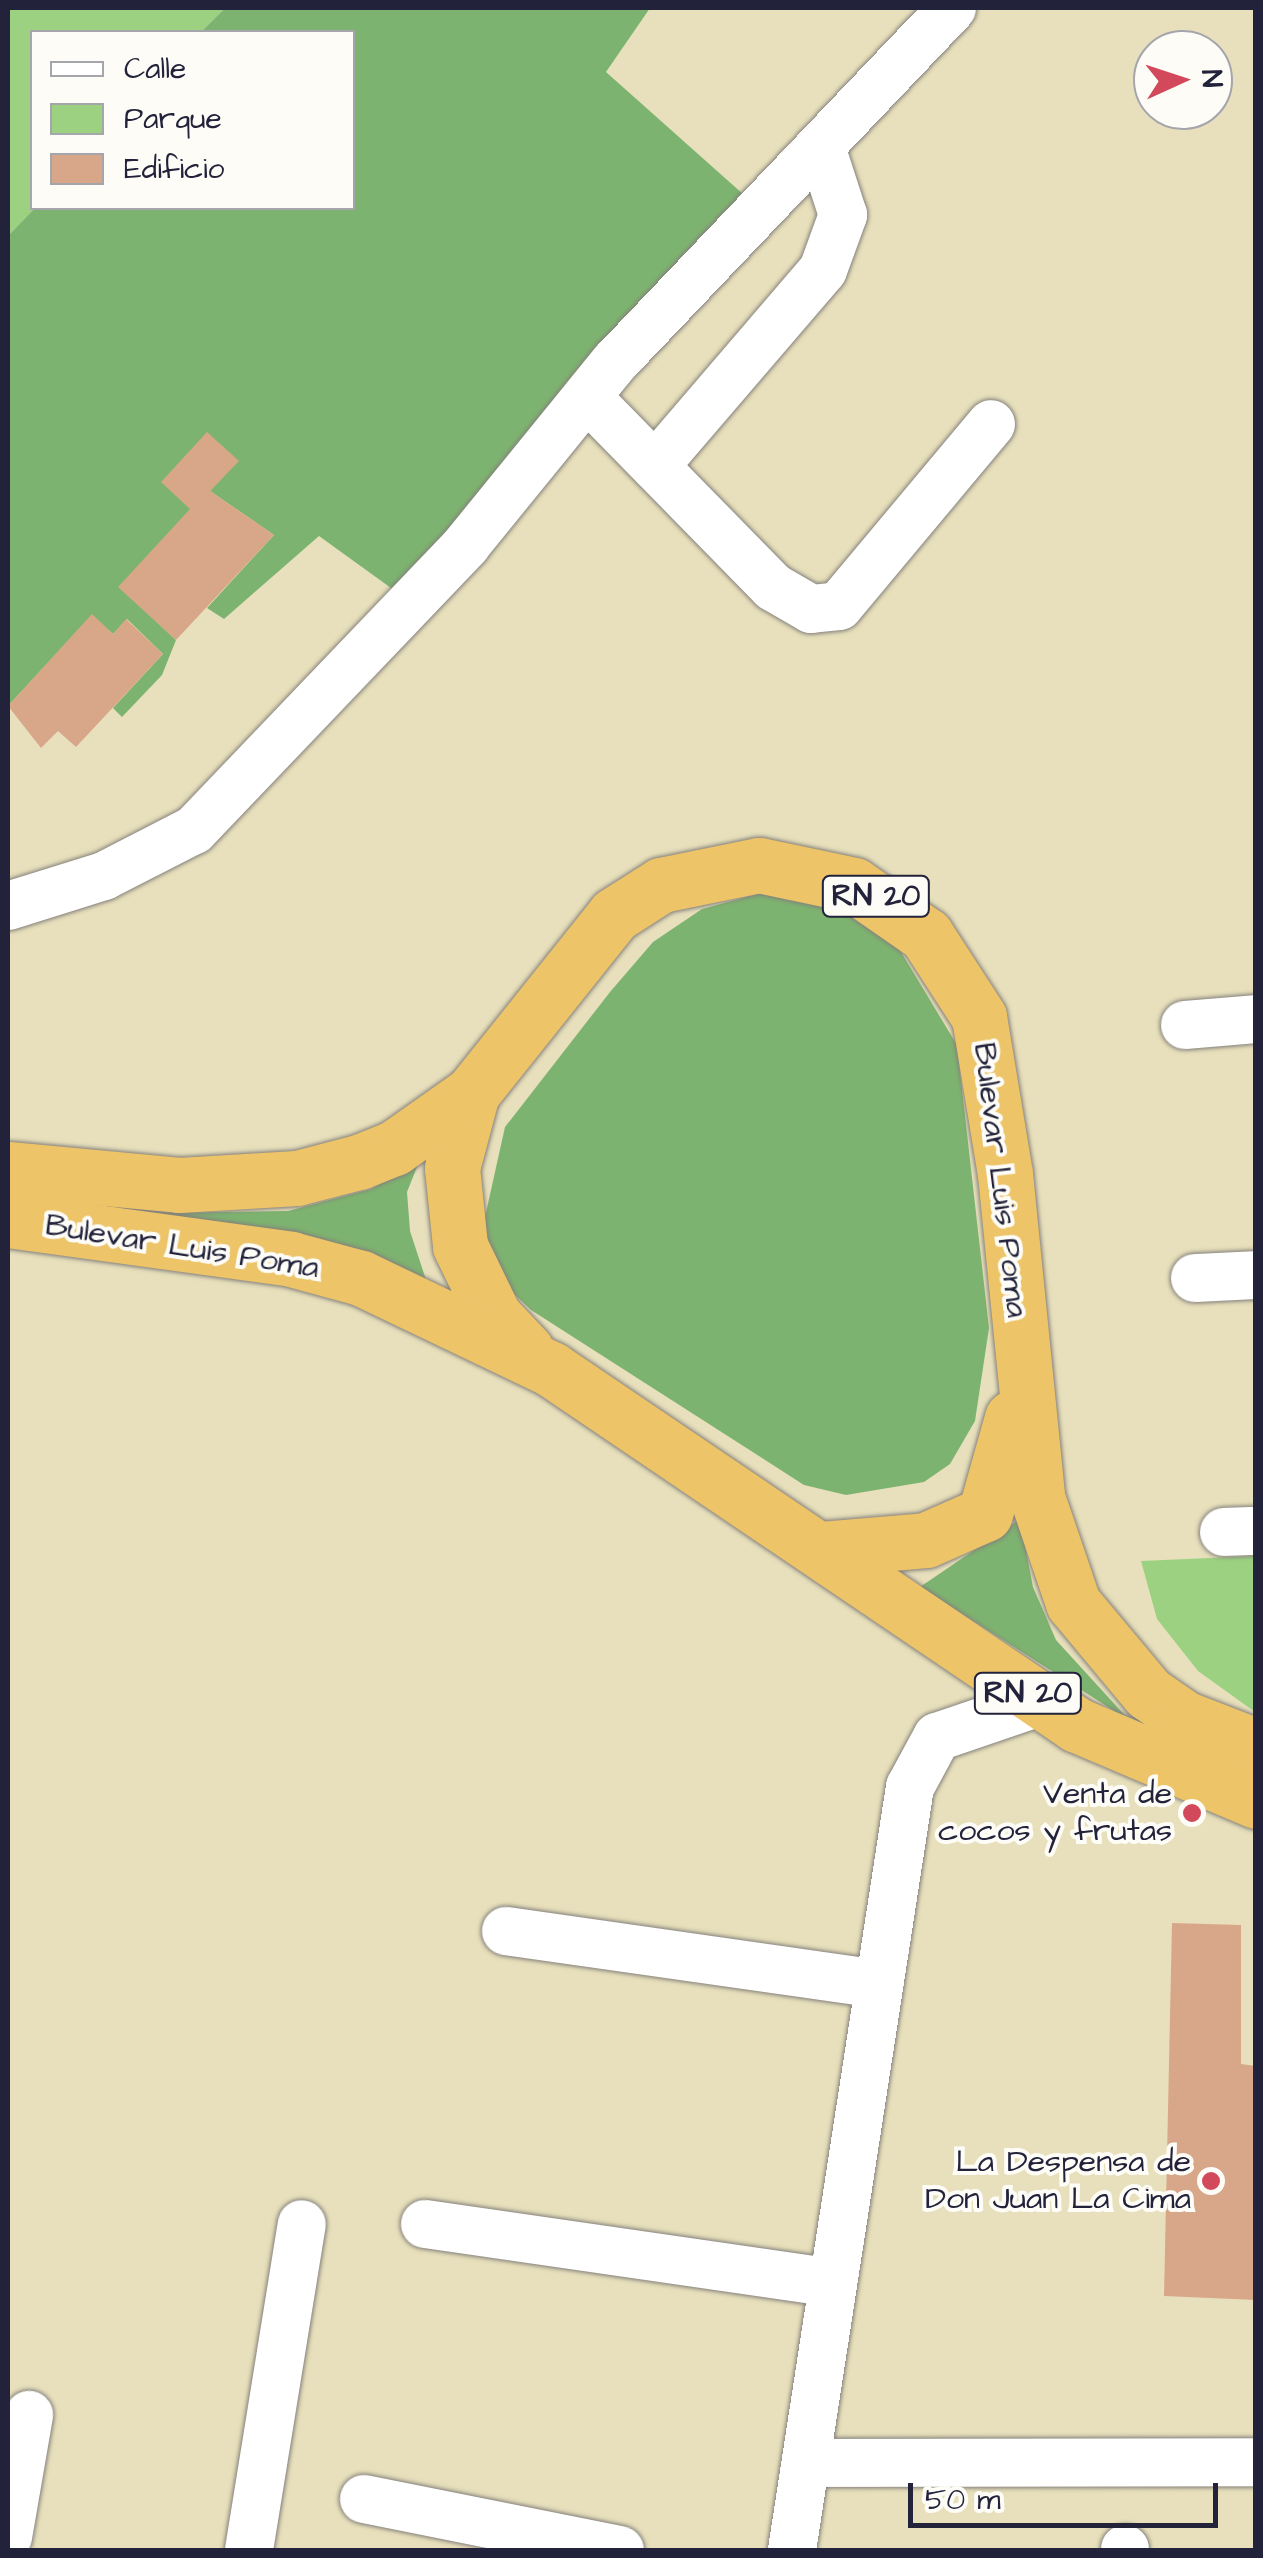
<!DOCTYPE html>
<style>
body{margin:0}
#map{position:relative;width:1263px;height:2558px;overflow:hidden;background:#e8e0bc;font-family:"Architects Daughter",sans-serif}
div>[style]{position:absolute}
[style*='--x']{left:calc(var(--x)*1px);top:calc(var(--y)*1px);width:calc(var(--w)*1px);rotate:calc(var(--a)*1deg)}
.green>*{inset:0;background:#9cd182}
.forest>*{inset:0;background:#7db370}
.building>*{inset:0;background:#d8a789}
.roads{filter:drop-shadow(0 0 2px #85817c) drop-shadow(0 0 2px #85817c)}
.minor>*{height:48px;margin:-24px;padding:0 24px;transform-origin:24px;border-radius:24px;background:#fff}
.highway>*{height:55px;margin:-27.5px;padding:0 27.5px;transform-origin:27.5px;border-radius:27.5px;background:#eec469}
.dots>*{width:28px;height:28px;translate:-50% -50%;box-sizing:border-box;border:5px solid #fdfcf7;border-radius:50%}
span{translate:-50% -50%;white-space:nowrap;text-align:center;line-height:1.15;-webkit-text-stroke:8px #fdfcf7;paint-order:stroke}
.shield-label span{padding:2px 8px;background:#fdfcf7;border:2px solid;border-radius:8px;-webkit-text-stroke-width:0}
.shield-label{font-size:30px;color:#22223b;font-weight:700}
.street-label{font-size:32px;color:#22223b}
.poi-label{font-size:32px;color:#22223b}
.right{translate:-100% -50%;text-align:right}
.frame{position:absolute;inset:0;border:10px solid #22223b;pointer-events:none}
.legend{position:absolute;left:30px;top:30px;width:325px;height:180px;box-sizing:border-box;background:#fdfcf7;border:2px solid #a5a5ac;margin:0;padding:12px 18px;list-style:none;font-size:30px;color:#22223b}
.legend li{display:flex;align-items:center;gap:20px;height:50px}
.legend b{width:50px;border:2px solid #a5a5ac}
.north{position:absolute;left:1133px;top:30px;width:100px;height:100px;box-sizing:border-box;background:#fdfcf7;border:2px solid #a5a5ac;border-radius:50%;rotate:87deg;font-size:28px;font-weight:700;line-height:40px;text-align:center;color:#22223b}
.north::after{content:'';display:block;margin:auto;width:35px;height:45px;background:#d1495b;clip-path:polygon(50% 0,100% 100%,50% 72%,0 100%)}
.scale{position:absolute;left:908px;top:2483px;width:310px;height:45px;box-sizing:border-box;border:5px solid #22223b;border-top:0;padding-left:12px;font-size:30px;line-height:35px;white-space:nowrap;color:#22223b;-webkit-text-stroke:8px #fdfcf7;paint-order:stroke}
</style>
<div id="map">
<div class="green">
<i style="clip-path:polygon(8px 8px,225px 8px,201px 32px,32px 32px,35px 208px,8px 236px)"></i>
<i style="clip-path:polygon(1255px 1556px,1256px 1556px,1255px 1712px,1198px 1671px,1157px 1619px,1141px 1561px)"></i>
</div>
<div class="forest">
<i style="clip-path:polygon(225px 8px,650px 8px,606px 72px,762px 211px,409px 601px,319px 536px,224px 619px,207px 608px,274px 535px,210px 491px,238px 461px,119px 587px,176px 640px,162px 675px,122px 717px,113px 708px,163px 654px,127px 619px,113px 634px,92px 615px,8px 706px,8px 236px,35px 208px,352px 208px,352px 32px,201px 32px)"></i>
<i style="clip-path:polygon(761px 893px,860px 912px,892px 937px,957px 1045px,989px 1328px,975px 1421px,950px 1464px,924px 1482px,846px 1495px,804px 1485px,531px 1310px,500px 1281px,483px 1226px,505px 1127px,610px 992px,653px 942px,702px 909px)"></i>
<i style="clip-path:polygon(419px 1162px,407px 1192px,410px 1231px,429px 1289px,155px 1213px,288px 1211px,371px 1189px)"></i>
<i style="clip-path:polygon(1020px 1519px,1033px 1587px,1056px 1640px,1130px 1721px,920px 1587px)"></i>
</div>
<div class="building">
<i style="clip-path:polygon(207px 432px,239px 461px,210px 491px,274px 535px,176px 640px,118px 587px,190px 509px,161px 482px)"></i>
<i style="clip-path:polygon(92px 614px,113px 634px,126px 619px,163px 654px,76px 747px,58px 731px,41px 748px,8px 706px)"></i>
<i style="clip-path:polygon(1172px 1923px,1241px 1925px,1241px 2064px,1256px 2066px,1256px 2300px,1164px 2296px)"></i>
</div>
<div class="roads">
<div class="minor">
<i style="--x:587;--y:397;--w:266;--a:45.6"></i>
<i style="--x:773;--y:587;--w:44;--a:30.1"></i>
<i style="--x:811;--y:609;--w:28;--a:-6"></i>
<i style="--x:839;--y:606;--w:237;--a:-50.1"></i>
<i style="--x:655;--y:466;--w:258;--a:-49.4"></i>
<i style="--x:823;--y:270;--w:59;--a:-70"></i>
<i style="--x:843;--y:215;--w:68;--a:-107.9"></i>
<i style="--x:8;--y:906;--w:101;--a:-17.4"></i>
<i style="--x:104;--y:876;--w:101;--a:-27.1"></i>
<i style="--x:194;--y:830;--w:394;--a:-46.3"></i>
<i style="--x:466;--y:545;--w:235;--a:-50.9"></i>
<i style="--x:614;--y:363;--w:490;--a:-46.4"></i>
<i style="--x:1185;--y:1025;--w:71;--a:-4.8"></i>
<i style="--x:1195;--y:1278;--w:61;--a:-2.8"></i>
<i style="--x:1224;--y:1532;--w:32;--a:-2"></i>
<i style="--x:506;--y:1931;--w:377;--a:8.1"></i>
<i style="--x:425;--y:2224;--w:412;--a:8.2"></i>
<i style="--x:806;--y:2463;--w:450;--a:-0.1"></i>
<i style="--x:364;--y:2499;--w:261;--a:11.3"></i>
<i style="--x:8;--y:2537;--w:124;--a:-80.2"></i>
<i style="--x:249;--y:2550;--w:330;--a:-80.8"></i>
<i style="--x:792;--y:2550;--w:772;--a:-81.21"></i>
<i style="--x:910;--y:1787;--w:57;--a:-61.6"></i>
<i style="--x:937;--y:1737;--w:109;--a:-18.8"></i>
<i style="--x:1125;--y:2550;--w:1;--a:-90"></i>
</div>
<div class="highway">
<i style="--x:472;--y:1093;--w:78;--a:104.9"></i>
<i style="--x:452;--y:1168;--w:78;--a:84.1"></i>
<i style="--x:460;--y:1246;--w:78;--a:64.1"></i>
<i style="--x:494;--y:1316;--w:47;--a:46.7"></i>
<i style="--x:8;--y:1169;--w:172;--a:5.3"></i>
<i style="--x:179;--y:1185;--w:118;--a:-3.4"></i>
<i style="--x:297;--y:1178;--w:64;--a:-14.5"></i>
<i style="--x:359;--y:1162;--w:38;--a:-22"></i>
<i style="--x:394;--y:1148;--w:95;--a:-35.2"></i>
<i style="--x:472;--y:1093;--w:228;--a:-51.4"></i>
<i style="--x:614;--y:915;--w:56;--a:-32.6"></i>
<i style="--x:661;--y:885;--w:100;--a:-11.5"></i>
<i style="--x:759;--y:865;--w:97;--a:11.9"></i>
<i style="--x:854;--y:885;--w:88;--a:34.8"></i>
<i style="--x:926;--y:935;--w:98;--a:57.1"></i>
<i style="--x:979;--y:1017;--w:159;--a:80.6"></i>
<i style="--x:1005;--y:1174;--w:325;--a:84.3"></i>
<i style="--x:1037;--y:1497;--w:112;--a:71.2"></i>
<i style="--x:1073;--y:1603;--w:117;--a:50.2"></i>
<i style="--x:1148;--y:1693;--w:44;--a:34.8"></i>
<i style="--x:1184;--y:1718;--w:77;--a:21.3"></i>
<i style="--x:8;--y:1220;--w:286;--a:7.8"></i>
<i style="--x:291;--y:1259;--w:73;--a:15.2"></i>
<i style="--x:361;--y:1278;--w:211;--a:25.6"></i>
<i style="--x:551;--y:1369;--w:635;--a:34.09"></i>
<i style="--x:1077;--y:1725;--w:194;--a:23"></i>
<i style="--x:821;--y:1549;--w:105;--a:-4.9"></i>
<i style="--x:926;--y:1540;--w:64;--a:-23.8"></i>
<i style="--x:985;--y:1514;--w:100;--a:-74.3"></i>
</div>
</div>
<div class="dots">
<i style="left:1192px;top:1813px;background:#d1495b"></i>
<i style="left:1211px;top:2181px;background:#d1495b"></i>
</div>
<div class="shield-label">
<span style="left:876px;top:896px">RN 20</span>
<span style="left:1028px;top:1693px">RN 20</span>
</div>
<div class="street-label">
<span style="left:1000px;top:1180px;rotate:83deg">Bulevar Luis Poma</span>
<span style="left:182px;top:1247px;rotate:9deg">Bulevar Luis Poma</span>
</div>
<div class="poi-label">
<span class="right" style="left:1172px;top:1813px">Venta de<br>cocos y frutas</span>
<span class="right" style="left:1191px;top:2181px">La Despensa de<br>Don Juan La Cima</span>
</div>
<div class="frame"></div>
<ul class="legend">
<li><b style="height:12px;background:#fff"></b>Calle</li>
<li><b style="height:28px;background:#9cd182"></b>Parque</li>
<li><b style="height:28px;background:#d8a789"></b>Edificio</li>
</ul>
<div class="north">N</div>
<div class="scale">50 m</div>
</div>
